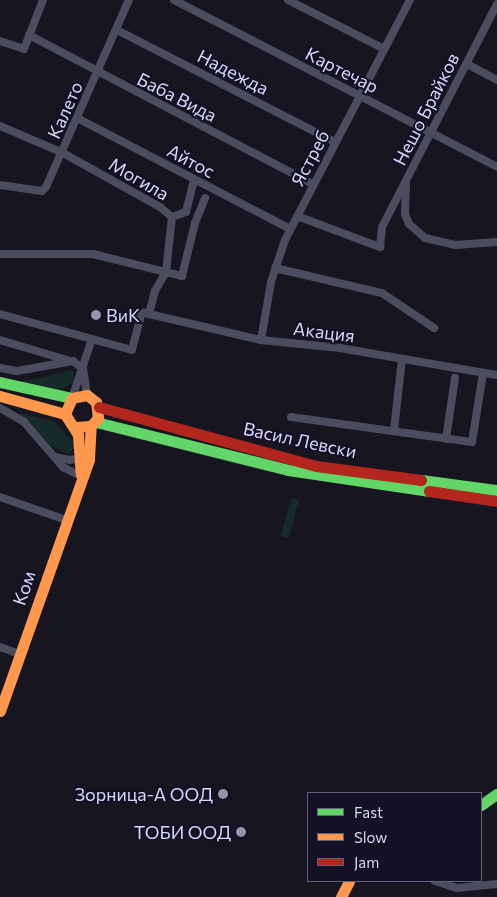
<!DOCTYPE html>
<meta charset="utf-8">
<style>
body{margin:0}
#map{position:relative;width:497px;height:897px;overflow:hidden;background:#161520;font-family:Commissioner,sans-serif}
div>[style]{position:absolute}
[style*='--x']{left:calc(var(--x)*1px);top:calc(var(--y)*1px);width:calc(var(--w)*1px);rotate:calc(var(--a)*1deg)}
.green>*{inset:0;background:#152a29}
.street>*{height:8px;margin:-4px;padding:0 4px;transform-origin:4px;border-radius:4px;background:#4c4c5f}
.fast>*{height:11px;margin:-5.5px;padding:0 5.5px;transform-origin:5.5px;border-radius:5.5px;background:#63d668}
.slow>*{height:11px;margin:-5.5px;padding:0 5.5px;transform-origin:5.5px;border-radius:5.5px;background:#ff974d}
.jam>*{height:11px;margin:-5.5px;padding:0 5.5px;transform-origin:5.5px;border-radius:5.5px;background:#b3261e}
.dots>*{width:14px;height:14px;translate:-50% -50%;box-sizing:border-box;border:2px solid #131124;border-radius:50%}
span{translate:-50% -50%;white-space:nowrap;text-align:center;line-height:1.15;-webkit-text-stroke:4px #131124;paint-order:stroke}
.street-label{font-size:18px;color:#d9d8fb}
.poi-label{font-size:18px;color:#d9d8fb}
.left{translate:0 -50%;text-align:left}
.right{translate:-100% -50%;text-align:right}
.legend{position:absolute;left:307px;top:792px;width:175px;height:90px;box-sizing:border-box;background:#131124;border:1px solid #62617a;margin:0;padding:6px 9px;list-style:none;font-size:15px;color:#d9d8fb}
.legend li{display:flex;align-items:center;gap:10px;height:25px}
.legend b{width:25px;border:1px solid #62617a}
</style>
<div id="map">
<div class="green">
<i style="clip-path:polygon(73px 370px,75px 382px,58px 391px,20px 382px)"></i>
<i style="clip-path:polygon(19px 413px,54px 421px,75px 444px,70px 455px,51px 446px)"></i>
<i style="clip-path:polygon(291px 498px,299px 500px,289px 538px,281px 536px)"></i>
</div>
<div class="street">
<i style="--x:174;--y:0;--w:364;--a:27.3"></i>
<i style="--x:288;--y:0;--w:108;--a:27"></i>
<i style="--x:117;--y:30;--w:245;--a:27.2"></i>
<i style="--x:29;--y:35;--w:321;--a:27.7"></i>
<i style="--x:0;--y:41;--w:25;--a:18"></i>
<i style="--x:24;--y:49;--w:53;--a:-68.8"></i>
<i style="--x:467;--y:64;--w:34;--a:28"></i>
<i style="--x:79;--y:119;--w:238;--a:27.5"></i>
<i style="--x:0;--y:126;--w:69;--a:23.2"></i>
<i style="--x:63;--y:153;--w:111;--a:29.1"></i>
<i style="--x:160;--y:207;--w:16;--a:40"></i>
<i style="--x:172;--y:217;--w:55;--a:96.2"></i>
<i style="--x:166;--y:272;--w:22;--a:120"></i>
<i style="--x:155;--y:291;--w:24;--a:105"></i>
<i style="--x:149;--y:314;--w:7;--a:-164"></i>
<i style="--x:142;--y:312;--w:39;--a:105"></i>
<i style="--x:132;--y:350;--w:41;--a:-164.6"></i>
<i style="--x:406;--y:184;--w:30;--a:92"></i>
<i style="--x:405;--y:214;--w:11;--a:68"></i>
<i style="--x:409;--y:224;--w:21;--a:41"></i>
<i style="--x:425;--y:238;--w:31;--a:13"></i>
<i style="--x:455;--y:245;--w:42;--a:-4.1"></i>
<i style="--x:0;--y:185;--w:42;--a:8.1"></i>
<i style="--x:42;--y:191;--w:6;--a:-45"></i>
<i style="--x:46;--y:187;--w:205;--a:-66.1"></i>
<i style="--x:297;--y:216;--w:89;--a:20.5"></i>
<i style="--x:380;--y:247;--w:20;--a:-84"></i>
<i style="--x:382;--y:227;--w:251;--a:-62.7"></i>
<i style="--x:172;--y:217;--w:15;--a:-20"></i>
<i style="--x:186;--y:212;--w:34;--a:-76"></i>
<i style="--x:0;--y:254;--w:93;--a:0"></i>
<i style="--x:93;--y:254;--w:92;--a:13.9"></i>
<i style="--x:182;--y:276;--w:55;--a:-76.2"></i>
<i style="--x:195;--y:223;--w:27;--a:-68"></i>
<i style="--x:275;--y:268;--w:110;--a:13.2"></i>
<i style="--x:382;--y:293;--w:63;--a:33.9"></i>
<i style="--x:0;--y:314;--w:95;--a:15.2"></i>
<i style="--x:92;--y:339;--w:62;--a:108.7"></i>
<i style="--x:149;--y:314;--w:115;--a:13.1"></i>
<i style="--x:261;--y:340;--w:79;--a:5.8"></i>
<i style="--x:340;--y:348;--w:159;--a:9.8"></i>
<i style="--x:0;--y:340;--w:70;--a:16.6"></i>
<i style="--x:261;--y:340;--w:59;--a:-80.2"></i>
<i style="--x:271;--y:282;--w:44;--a:-71.6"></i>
<i style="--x:285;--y:240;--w:271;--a:-62.5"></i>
<i style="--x:0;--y:368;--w:17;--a:10"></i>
<i style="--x:17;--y:371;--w:57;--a:-10.1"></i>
<i style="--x:73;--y:361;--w:13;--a:39"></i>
<i style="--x:83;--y:369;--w:26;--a:81"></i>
<i style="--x:0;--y:408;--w:28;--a:30"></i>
<i style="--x:24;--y:422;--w:60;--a:49.1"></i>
<i style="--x:63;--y:467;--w:20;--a:27"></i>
<i style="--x:291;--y:417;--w:183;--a:7.9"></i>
<i style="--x:472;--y:442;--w:70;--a:-80.9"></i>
<i style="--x:394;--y:430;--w:71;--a:-83.6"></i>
<i style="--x:446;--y:439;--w:62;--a:-81.6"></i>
<i style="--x:55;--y:457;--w:15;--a:11"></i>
<i style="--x:70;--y:460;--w:11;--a:-10"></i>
<i style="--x:0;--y:497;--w:70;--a:19.2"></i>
<i style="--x:0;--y:647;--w:20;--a:20"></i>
<i style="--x:435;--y:881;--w:23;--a:18"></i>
<i style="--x:457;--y:888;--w:40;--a:-5.7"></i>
</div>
<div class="fast">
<i style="--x:0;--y:382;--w:74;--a:12.5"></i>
<i style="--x:96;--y:422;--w:198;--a:14"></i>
<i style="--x:288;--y:470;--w:143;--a:8.5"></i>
<i style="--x:421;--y:480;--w:77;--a:7.5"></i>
<i style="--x:481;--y:805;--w:19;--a:-35"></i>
</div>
<div class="slow">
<i style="--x:0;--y:396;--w:67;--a:15.5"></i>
<i style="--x:75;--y:427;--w:16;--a:-4"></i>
<i style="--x:91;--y:426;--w:11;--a:-49"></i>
<i style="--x:98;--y:418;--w:16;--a:-97"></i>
<i style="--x:96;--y:402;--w:11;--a:-142"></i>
<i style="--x:87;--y:395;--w:15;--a:169"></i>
<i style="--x:72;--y:398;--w:17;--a:114"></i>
<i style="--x:65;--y:414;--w:25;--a:58"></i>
<i style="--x:78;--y:435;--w:39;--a:86"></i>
<i style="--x:0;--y:711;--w:267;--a:-70.5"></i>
<i style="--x:89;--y:459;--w:33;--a:-87"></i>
<i style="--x:341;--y:897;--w:18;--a:-63"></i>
</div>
<div class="jam">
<i style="--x:99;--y:407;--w:225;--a:15.2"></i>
<i style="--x:316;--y:466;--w:106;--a:7.6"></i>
<i style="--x:429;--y:491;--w:69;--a:8.4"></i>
</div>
<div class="dots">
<i style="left:96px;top:315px;background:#9594ae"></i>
<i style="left:223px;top:794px;background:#9594ae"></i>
<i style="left:241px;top:832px;background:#9594ae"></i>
</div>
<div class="street-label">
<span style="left:342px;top:70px;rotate:27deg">Картечар</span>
<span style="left:233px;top:72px;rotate:27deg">Надежда</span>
<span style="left:177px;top:97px;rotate:27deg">Баба Вида</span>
<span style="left:426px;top:109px;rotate:-63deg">Нешо Брайков</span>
<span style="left:65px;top:110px;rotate:-66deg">Калето</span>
<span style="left:310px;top:158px;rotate:-62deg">Ястреб</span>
<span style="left:191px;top:161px;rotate:28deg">Айтос</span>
<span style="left:139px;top:179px;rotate:30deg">Могила</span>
<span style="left:324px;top:332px;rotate:7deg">Акация</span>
<span style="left:300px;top:440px;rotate:12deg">Васил Левски</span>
<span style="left:24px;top:588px;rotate:-71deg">Ком</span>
</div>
<div class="poi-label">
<span class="left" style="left:106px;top:315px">ВиК</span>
<span class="right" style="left:213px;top:794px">Зорница-А ООД</span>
<span class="right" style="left:231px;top:832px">ТОБИ ООД</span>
</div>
<ul class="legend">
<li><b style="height:6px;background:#63d668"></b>Fast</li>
<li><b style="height:6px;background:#ff974d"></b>Slow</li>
<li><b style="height:6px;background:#b3261e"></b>Jam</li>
</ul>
</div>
